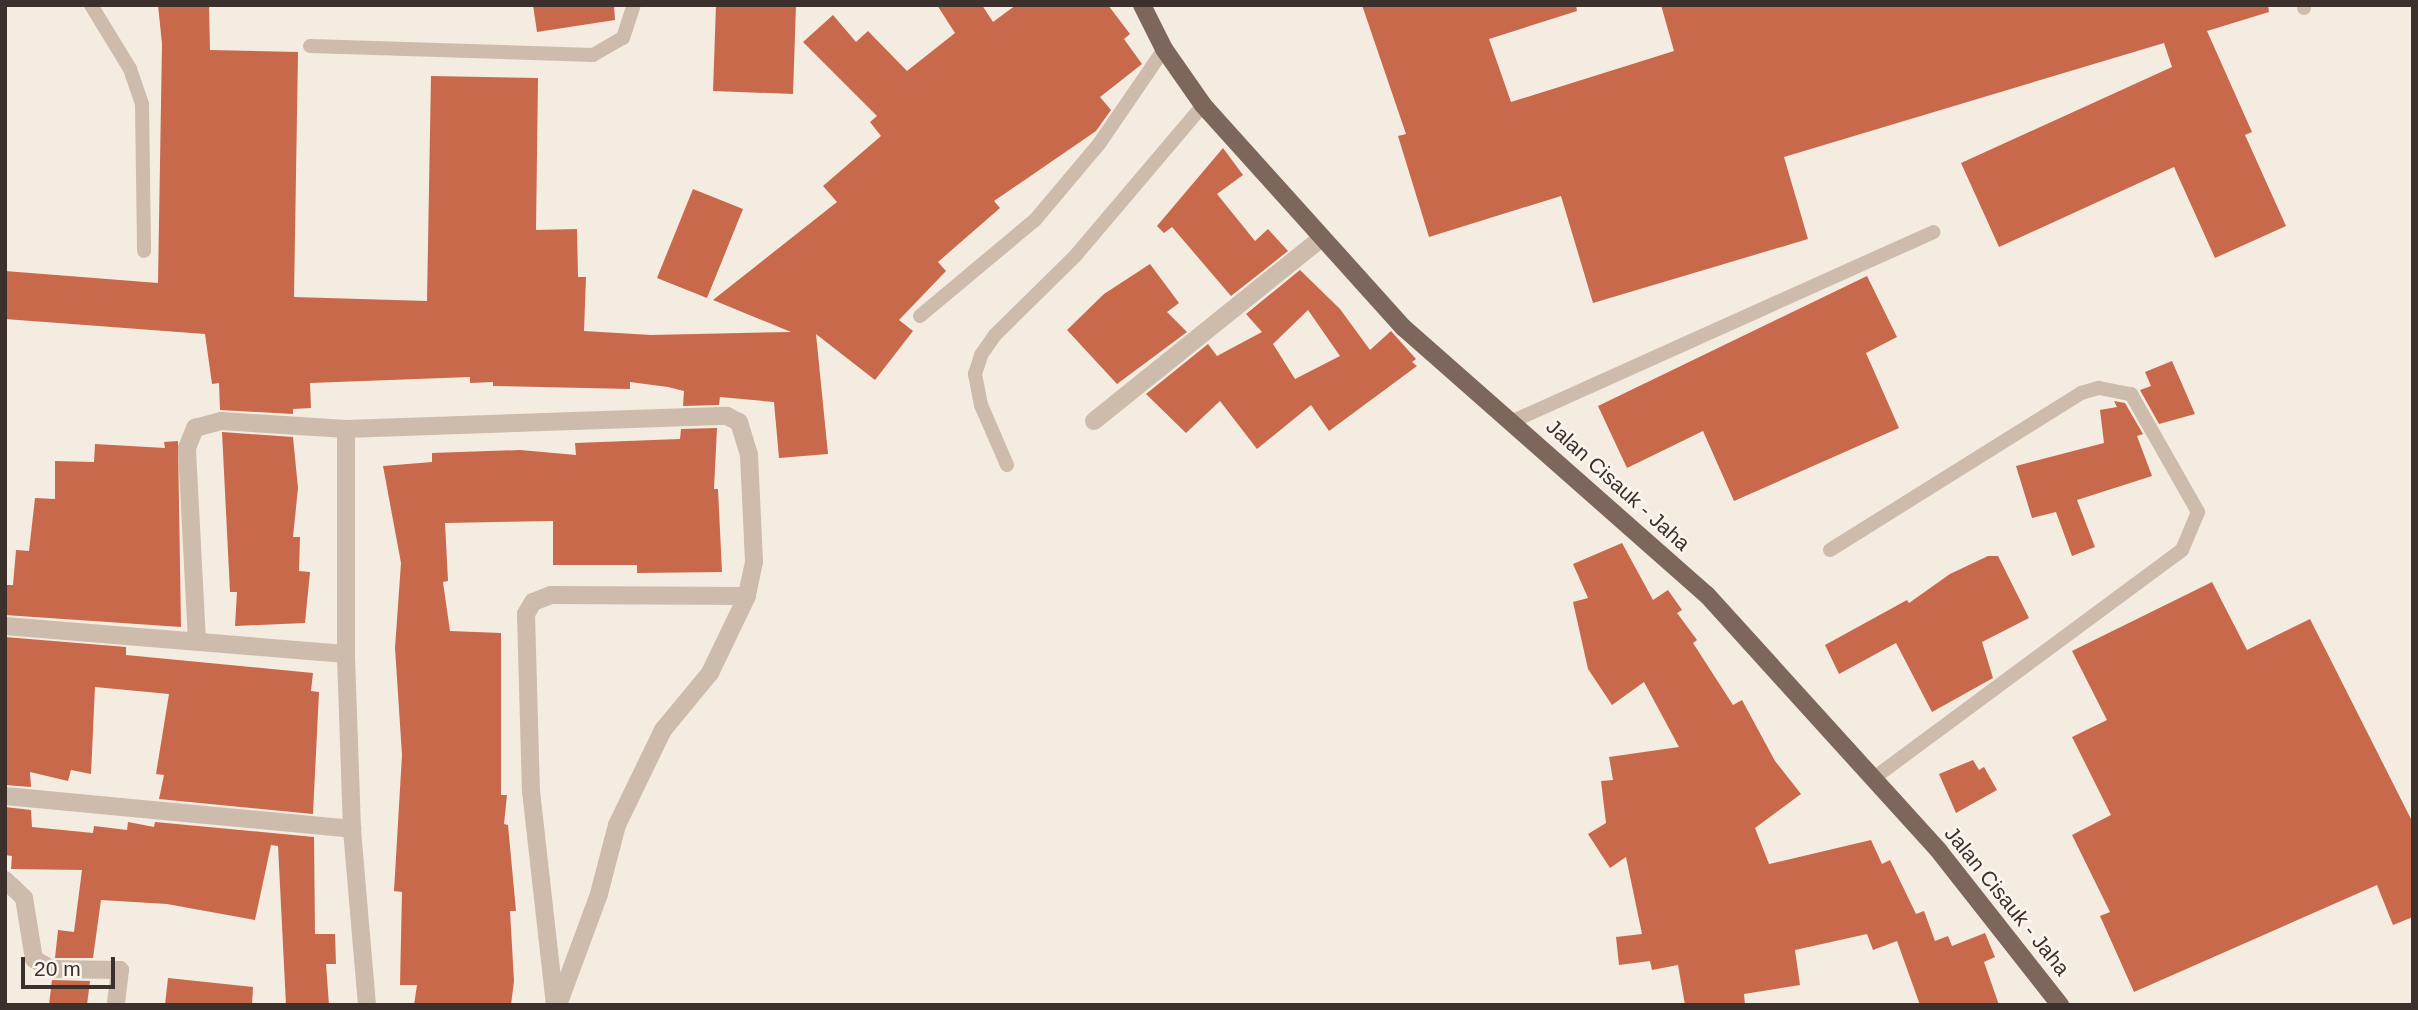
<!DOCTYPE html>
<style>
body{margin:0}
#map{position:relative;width:2418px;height:1010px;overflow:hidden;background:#f4ebe1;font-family:Arial,sans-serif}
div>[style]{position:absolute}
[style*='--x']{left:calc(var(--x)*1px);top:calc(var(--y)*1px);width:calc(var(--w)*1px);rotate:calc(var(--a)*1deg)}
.building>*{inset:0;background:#c8694b}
.service>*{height:14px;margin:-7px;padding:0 7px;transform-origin:7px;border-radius:7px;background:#cdbbac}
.minor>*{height:18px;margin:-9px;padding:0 9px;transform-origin:9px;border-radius:9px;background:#cdbbac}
.primary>*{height:18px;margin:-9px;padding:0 9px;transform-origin:9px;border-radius:9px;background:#7d675c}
span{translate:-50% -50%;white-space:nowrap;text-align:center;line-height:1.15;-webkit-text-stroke:5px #fbf5ee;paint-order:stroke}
.street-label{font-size:21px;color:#3b302b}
.frame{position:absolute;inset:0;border:7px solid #3b302b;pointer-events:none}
.scale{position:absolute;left:21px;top:957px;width:94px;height:32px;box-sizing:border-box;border:4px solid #3b302b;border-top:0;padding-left:9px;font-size:21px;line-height:24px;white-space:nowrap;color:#3b302b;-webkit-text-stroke:5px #fbf5ee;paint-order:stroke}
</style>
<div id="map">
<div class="building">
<i style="clip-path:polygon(158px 5px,209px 5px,210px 50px,298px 52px,294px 297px,427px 301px,431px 76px,538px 78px,536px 230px,577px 229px,578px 277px,586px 277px,584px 331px,651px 335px,791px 332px,713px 300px,837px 202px,823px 186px,881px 136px,870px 122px,877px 116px,803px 42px,833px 15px,856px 42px,868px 31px,907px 71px,955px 33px,937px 5px,982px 5px,993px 22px,1016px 5px,1108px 5px,1130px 34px,1124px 39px,1142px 64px,1100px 97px,1111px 110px,1096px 131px,994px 201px,1000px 208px,938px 262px,946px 271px,899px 320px,913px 331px,875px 380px,816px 334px,828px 454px,779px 458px,774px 402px,720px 397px,719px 405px,683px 406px,684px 391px,668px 387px,630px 382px,630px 389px,493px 386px,493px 382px,470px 383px,470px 377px,310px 383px,311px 408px,293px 409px,293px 414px,220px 410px,219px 383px,212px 384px,205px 334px,5px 319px,5px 271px,158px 283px,162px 44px)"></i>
<i style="clip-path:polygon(533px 5px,614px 5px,615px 20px,537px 32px)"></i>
<i style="clip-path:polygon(716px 5px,796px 5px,793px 94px,713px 91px)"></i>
<i style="clip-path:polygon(1362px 5px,1576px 5px,1577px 11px,1489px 39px,1511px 102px,1674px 51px,1661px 5px,2268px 5px,2269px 12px,2207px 31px,2252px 132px,2245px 135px,2286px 226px,2215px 258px,2174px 167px,1999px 247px,1961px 163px,2172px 67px,2164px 43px,1784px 157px,1808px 239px,1593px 303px,1561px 196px,1429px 237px,1398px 136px,1406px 134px)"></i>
<i style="clip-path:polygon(1223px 148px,1243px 175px,1217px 194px,1255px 241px,1268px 229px,1288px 251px,1231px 296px,1172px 227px,1164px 233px,1157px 226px)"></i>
<i style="clip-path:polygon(693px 189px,743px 209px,707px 298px,657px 278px)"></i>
<i style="clip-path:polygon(1150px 264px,1179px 303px,1167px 312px,1187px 332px,1117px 384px,1067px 330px,1104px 294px)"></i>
<i style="clip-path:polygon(evenodd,1300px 270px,1340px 309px,1370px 350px,1391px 331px,1416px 359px,1412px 362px,1417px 366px,1329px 431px,1311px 405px,1257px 449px,1220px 401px,1186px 433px,1146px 394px,1208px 344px,1217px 356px,1262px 332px,1246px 314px,1300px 270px,1308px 310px,1340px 356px,1295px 379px,1273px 344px,1308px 310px)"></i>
<i style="clip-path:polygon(1867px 276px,1897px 337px,1866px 353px,1899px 428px,1734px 501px,1703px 431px,1627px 468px,1598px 406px)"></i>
<i style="clip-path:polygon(2172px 361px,2195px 414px,2159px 424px,2140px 390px,2151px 386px,2145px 372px)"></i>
<i style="clip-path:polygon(2114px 401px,2125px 403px,2143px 434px,2137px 436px,2152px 476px,2077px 500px,2095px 547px,2072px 556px,2056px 512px,2032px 518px,2016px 466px,2104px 443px,2100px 410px,2117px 407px)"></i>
<i style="clip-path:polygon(717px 428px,714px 489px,718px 489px,722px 572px,637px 573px,637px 565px,553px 565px,553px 521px,445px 523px,448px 581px,443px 582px,450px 631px,501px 633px,501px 795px,507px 795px,504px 824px,508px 825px,516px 911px,510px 911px,514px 981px,511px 1005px,414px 1005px,417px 985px,400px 985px,402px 892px,394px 891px,402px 755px,395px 648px,401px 563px,383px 466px,432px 462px,432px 453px,520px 450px,576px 455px,575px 443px,680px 439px,681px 429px)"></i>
<i style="clip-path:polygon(222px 432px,293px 437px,298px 488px,293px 537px,300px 537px,299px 571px,310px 572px,305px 623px,235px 626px,237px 592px,230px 592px)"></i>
<i style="clip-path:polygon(178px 441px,181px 627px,5px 615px,5px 585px,13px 585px,16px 550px,29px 551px,35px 498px,55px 499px,55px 461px,94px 462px,95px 444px,165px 448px,164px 442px)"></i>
<i style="clip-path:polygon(1622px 543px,1653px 600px,1668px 590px,1682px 610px,1677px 613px,1697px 640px,1693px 643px,1733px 705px,1742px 700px,1775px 761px,1801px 794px,1755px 828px,1769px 864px,1871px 840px,1882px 864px,1890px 860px,1916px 914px,1924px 911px,1935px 941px,1948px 936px,1952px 946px,1985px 933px,1995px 957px,1984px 962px,1999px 1005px,1920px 1005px,1897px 941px,1873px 950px,1867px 934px,1795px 950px,1800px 985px,1744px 994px,1745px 1005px,1685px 1005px,1678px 965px,1652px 970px,1650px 961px,1619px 965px,1616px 937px,1642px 934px,1626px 857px,1610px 868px,1588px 834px,1606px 823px,1601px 781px,1613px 780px,1609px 757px,1679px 747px,1644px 682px,1612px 705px,1588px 669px,1573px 602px,1588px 598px,1573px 564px)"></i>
<i style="clip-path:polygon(1988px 556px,1998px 556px,2029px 618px,1982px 642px,1993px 678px,1932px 712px,1896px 643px,1839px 674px,1825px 645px,1907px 600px,1909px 603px,1950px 574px)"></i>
<i style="clip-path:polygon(2212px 582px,2247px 650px,2310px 619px,2413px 823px,2413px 917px,2393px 925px,2377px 885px,2134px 992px,2100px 916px,2110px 912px,2072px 835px,2111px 815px,2072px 737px,2107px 720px,2072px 651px)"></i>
<i style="clip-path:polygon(5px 637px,126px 647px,126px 655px,313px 673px,311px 691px,319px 692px,313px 814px,159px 799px,164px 775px,156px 774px,169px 694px,95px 687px,91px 774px,71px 770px,68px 781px,30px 772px,31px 787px,5px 785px)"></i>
<i style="clip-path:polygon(1973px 760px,1979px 770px,1984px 767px,1997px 790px,1956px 813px,1939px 774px)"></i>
<i style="clip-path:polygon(5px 807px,31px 810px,32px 827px,93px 833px,94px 826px,127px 830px,128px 822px,154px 827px,155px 822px,314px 837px,315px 934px,335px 934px,336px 964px,326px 964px,329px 1005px,286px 1005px,278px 846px,271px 845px,255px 920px,167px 904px,101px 900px,93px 958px,55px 958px,58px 930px,74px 932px,82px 870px,11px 869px,12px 856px,5px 855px)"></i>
<i style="clip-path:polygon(168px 978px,253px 987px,252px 1005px,165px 1005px)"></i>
<i style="clip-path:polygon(52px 980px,90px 981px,87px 1005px,49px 1005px)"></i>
</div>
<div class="service">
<i style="--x:91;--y:5;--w:75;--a:58.6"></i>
<i style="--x:130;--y:69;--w:37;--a:71"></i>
<i style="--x:142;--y:104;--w:147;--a:89.2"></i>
<i style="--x:2304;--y:5;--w:3;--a:90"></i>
<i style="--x:310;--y:46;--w:283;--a:1.8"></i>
<i style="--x:593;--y:55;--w:34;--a:-30"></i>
<i style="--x:623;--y:38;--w:35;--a:-72"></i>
<i style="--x:920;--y:316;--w:150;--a:-39.9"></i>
<i style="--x:1035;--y:220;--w:99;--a:-49.9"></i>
<i style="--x:1099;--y:144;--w:115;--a:-55.6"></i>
<i style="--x:1513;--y:421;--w:461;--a:-24.2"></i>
<i style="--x:1007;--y:465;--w:65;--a:-113.4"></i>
<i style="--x:981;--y:405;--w:32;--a:-101"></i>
<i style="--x:975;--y:374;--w:20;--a:-72"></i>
<i style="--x:981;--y:355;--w:24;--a:-55"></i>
<i style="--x:995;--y:335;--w:114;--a:-44.6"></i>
<i style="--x:1076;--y:255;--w:197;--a:-49.7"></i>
<i style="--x:1830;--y:550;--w:296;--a:-32"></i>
<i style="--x:2081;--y:393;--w:19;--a:-16"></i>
<i style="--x:2099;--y:388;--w:33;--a:11"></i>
<i style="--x:2131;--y:394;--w:136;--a:60.4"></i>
<i style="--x:2198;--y:512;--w:41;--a:112.8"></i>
<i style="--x:2182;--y:550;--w:383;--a:143.5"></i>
</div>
<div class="minor">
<i style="--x:1094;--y:421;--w:292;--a:-38.8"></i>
<i style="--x:5;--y:626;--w:342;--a:4.7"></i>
<i style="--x:197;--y:641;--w:193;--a:-93"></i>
<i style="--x:187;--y:448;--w:22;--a:-68"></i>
<i style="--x:195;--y:428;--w:27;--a:-15"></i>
<i style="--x:221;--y:421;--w:125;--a:3.7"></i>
<i style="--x:5;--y:796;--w:349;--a:5.4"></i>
<i style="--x:5;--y:880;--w:26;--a:43"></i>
<i style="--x:24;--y:898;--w:62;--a:80.7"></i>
<i style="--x:34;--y:959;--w:20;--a:30"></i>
<i style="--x:51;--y:969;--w:69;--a:0.8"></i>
<i style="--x:120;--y:970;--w:35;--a:97"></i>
<i style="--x:367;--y:1005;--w:177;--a:-94.9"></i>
<i style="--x:352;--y:829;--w:175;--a:-92"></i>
<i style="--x:346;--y:654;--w:225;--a:-90"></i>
<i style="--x:346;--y:429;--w:381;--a:-2"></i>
<i style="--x:727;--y:416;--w:13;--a:27"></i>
<i style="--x:739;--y:422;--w:34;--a:73"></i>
<i style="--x:749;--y:455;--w:107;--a:87.3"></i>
<i style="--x:754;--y:562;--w:35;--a:102"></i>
<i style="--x:747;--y:596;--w:196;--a:-179.7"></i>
<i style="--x:551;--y:595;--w:19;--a:159"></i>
<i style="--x:533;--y:602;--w:14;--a:120"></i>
<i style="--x:526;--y:614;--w:177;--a:88.4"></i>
<i style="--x:531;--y:791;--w:215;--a:83.6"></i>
<i style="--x:558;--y:1005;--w:118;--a:-69.7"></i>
<i style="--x:599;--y:894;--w:71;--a:-75.4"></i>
<i style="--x:617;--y:825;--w:106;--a:-64.2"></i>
<i style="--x:663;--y:730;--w:74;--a:-50.5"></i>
<i style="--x:710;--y:673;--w:85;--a:-64.3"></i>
</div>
<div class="primary">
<i style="--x:1142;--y:5;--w:49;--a:63.4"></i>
<i style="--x:1164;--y:49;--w:68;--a:55.1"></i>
<i style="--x:1203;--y:105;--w:300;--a:48"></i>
<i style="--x:1404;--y:328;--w:404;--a:41.4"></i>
<i style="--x:1707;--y:595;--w:345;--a:47.8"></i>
<i style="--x:1939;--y:851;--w:196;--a:51.8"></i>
</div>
<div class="street-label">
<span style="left:1618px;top:485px;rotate:42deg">Jalan Cisauk - Jaha</span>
<span style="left:2007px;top:901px;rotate:51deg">Jalan Cisauk - Jaha</span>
</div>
<div class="frame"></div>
<div class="scale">20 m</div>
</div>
